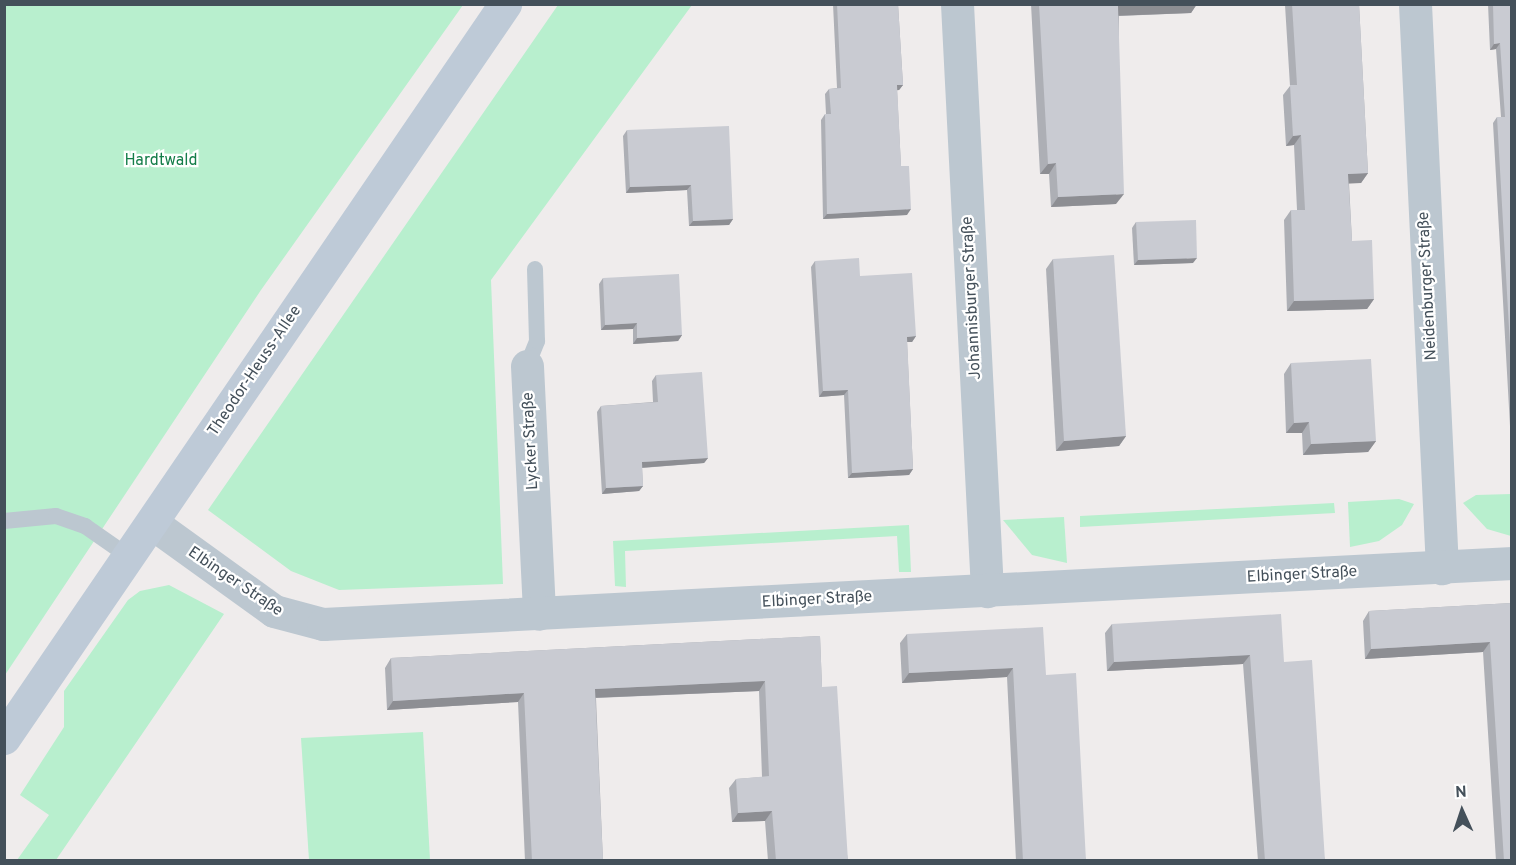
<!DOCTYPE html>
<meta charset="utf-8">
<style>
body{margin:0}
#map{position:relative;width:1516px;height:865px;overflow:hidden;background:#efecec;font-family:Overpass,sans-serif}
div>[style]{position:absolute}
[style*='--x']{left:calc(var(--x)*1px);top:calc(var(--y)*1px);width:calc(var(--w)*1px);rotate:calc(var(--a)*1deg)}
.green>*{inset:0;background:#b8efce}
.lane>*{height:16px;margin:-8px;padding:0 8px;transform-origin:8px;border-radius:8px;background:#bcc7d0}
.street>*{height:33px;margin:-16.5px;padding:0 16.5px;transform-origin:16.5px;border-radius:16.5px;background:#bcc7d0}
.secondary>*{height:33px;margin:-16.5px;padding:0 16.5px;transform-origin:16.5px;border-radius:16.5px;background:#becad7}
.wall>*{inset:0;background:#adafb5}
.shaded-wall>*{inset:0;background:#8d8e93}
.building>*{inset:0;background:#c9cbd2}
span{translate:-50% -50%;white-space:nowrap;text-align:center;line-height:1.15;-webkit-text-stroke:4.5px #fff;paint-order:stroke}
.park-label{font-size:16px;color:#147d49}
.street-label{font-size:16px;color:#44505a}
.frame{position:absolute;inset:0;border:6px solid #44505a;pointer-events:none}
.north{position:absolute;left:1432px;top:781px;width:60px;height:60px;-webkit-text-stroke:4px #fff;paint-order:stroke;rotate:357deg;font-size:16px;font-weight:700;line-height:24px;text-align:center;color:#44505a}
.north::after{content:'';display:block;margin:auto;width:21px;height:27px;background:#44505a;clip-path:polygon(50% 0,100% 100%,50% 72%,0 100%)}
</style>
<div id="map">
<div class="green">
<i style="clip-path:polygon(5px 5px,463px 5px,261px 290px,5px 675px)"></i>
<i style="clip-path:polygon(558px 5px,692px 5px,491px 280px,503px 584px,339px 590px,291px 571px,208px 510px)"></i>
<i style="clip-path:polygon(1511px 494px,1511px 536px,1487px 529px,1463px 503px,1476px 495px)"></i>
<i style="clip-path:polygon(1399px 499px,1414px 504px,1402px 525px,1379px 541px,1350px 547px,1348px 502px)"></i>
<i style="clip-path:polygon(1334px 503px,1335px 513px,1080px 527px,1080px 516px)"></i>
<i style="clip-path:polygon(1064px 517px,1067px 563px,1032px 555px,1003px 520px)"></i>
<i style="clip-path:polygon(909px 525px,911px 572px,899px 572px,897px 536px,625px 551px,626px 587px,615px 586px,613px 541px)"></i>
<i style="clip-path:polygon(169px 585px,224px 614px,56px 860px,17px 860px,49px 815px,20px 795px,64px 727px,64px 691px,128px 600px,140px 591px)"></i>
<i style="clip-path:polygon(423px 732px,430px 860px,309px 860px,301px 738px)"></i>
</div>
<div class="lane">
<i style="--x:527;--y:366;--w:27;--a:-68"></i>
<i style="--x:537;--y:341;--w:72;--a:-91.6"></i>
<i style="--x:4;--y:521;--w:52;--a:-5.5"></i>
<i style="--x:56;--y:516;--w:31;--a:19"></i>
<i style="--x:85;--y:526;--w:52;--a:34.9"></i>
</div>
<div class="street">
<i style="--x:957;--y:4;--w:588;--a:87.07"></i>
<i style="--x:1415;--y:4;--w:565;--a:87.26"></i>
<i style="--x:527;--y:366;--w:248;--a:87.2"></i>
<i style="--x:152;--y:523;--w:150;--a:35.8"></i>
<i style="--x:274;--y:611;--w:51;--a:14.9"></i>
<i style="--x:323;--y:624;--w:1191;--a:-2.94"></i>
</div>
<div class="secondary">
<i style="--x:4;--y:738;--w:889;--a:-55.68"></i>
</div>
<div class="wall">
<i style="clip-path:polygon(833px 4px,898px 4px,903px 85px,899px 90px,897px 90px,901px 166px,907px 215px,823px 219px,821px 120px,825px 114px,826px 114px,825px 94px,829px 89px,837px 88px)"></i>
<i style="clip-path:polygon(1031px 4px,1197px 4px,1191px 13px,1119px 16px,1116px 204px,1051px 207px,1049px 174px,1040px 174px)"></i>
<i style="clip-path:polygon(1274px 4px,1359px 4px,1368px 173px,1361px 183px,1349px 183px,1352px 241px,1374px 299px,1367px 309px,1287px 311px,1284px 220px,1291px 210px,1297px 210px,1294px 145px,1286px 146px,1283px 95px,1290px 86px,1285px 5px)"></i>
<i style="clip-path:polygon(1488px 4px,1512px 4px,1512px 444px,1511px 444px,1493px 123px,1497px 117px,1501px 117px,1496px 49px,1490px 50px)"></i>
<i style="clip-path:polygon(627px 130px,733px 219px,729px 225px,689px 226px,687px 190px,626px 193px,623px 136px)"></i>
<i style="clip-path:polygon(1136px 222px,1193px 263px,1134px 265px,1132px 228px)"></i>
<i style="clip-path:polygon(1053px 259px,1126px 436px,1119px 446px,1056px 451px,1046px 269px)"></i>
<i style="clip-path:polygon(815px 261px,860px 276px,916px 336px,912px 342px,907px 342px,913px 469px,909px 475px,848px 478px,844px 395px,819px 397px,811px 267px)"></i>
<i style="clip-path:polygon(603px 278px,682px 335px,678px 341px,633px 344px,633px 329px,601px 330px,599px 284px)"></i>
<i style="clip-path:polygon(1291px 363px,1376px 441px,1368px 452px,1303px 455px,1302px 433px,1286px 433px,1284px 374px)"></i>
<i style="clip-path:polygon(656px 375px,708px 458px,704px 463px,642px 468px,643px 486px,639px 491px,602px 494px,597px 412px,601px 406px,653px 402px,652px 381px)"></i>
<i style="clip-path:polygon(1512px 603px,1512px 861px,1496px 861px,1483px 652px,1365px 659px,1363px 621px,1369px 611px)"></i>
<i style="clip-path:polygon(1112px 624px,1284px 662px,1325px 861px,1258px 861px,1243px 664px,1107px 671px,1105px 633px)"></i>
<i style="clip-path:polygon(907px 634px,1046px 675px,1086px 861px,1016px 861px,1007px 677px,902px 683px,900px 643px)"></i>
<i style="clip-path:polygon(820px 636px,822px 687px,848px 861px,768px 861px,765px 821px,732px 822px,729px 788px,736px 779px,762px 777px,759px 691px,596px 698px,603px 861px,525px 861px,518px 702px,387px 710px,385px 668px,391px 658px)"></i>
</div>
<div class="shaded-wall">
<i style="clip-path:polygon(1152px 4px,1197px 4px,1191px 13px,1111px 16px,1118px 6px)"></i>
<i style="clip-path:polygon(1500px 43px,1496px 49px,1490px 50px,1494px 44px)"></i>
<i style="clip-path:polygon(897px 85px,903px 85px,899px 90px,893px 91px)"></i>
<i style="clip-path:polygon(1301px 135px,1294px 145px,1286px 146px,1293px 136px)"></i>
<i style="clip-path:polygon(1056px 163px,1049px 174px,1040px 174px,1048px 164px)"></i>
<i style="clip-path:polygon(1368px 173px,1361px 183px,1341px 184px,1348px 174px)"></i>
<i style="clip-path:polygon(691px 185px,687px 190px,626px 193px,630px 187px)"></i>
<i style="clip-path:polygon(1124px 194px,1116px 204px,1051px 207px,1058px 197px)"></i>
<i style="clip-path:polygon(911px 209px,907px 215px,823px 219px,827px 214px)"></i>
<i style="clip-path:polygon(733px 219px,729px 225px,689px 226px,693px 221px)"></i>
<i style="clip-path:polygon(1197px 258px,1193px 263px,1134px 265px,1138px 260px)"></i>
<i style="clip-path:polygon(1374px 299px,1367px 309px,1287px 311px,1294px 301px)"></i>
<i style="clip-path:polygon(637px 323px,633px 329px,601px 330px,605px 325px)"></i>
<i style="clip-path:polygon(682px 335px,678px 341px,633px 344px,637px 338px)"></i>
<i style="clip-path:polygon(916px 336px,912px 342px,903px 342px,907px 337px)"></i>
<i style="clip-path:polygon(848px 390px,844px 395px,819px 397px,823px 391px)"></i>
<i style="clip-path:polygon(1309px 422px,1302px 433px,1286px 433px,1294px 423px)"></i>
<i style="clip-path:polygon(1126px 436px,1119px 446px,1056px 451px,1064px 441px)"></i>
<i style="clip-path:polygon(1376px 441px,1368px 452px,1303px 455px,1311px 444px)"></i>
<i style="clip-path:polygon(708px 458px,704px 463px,638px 468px,642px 462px)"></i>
<i style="clip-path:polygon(913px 469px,909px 475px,848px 478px,852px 473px)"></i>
<i style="clip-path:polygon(643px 486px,639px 491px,602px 494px,606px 488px)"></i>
<i style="clip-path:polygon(1490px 642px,1483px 652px,1365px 659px,1371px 649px)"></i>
<i style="clip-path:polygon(1250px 655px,1243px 664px,1107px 671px,1114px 662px)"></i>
<i style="clip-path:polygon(1013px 668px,1007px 677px,902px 683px,909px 673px)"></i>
<i style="clip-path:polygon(765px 681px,759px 691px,589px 698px,595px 689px)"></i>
<i style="clip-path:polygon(524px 693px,518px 702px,387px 710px,393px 701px)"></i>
<i style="clip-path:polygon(772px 811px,765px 821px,732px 822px,738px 813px)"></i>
</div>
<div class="building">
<i style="clip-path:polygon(837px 4px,898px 4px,903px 85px,897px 85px,901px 166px,909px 166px,911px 209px,827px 214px,825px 114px,831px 114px,829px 89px,841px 88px)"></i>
<i style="clip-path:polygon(1039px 4px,1152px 4px,1118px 6px,1124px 194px,1058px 197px,1056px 163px,1048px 164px)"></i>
<i style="clip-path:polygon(1292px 4px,1359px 4px,1368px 173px,1348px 174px,1352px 241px,1372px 240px,1374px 299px,1294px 301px,1291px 210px,1305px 210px,1301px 135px,1293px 136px,1290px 85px,1297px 85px)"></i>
<i style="clip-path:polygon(1493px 4px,1512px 4px,1512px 381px,1497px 117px,1505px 117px,1500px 43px,1494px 44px)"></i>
<i style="clip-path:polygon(729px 126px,733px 219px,693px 221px,691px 185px,630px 187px,627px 130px)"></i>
<i style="clip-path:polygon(1196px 220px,1197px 258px,1138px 260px,1136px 222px)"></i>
<i style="clip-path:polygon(1114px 255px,1126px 436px,1064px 441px,1053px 259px)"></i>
<i style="clip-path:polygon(859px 258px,860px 276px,912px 273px,916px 336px,907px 337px,913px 469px,852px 473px,848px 390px,823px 391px,815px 261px)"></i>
<i style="clip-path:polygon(679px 274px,682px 335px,637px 338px,637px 323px,605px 325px,603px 278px)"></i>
<i style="clip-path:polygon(1371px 359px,1376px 441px,1311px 444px,1309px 422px,1294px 423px,1291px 363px)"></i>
<i style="clip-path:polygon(702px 372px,708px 458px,642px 462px,643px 486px,606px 488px,601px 406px,658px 402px,656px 375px)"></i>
<i style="clip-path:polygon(1512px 603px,1512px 861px,1504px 861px,1490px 642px,1371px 649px,1369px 611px)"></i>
<i style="clip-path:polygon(1281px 614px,1284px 662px,1312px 660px,1325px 861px,1265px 861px,1250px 655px,1114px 662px,1112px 624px)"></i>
<i style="clip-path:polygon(1043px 627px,1046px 675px,1076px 673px,1086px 861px,1023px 861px,1013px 668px,909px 673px,907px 634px)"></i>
<i style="clip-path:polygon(820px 636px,822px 687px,837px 686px,848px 861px,776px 861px,772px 811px,738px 813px,736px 779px,769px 776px,765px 681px,595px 689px,603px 861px,532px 861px,524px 693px,393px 701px,391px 658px)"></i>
</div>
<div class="park-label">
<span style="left:161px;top:161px">Hardtwald</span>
</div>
<div class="street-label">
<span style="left:1428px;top:286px;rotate:-93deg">Neidenburger Straße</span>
<span style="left:972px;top:298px;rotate:-93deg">Johannisburger Straße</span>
<span style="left:255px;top:371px;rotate:-56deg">Theodor-Heuss-Allee</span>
<span style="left:531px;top:441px;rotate:-93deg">Lycker Straße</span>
<span style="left:1302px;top:575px;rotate:-3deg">Elbinger Straße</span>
<span style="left:235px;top:582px;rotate:34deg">Elbinger Straße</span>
<span style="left:817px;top:600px;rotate:-3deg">Elbinger Straße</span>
</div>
<div class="frame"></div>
<div class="north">N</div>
</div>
